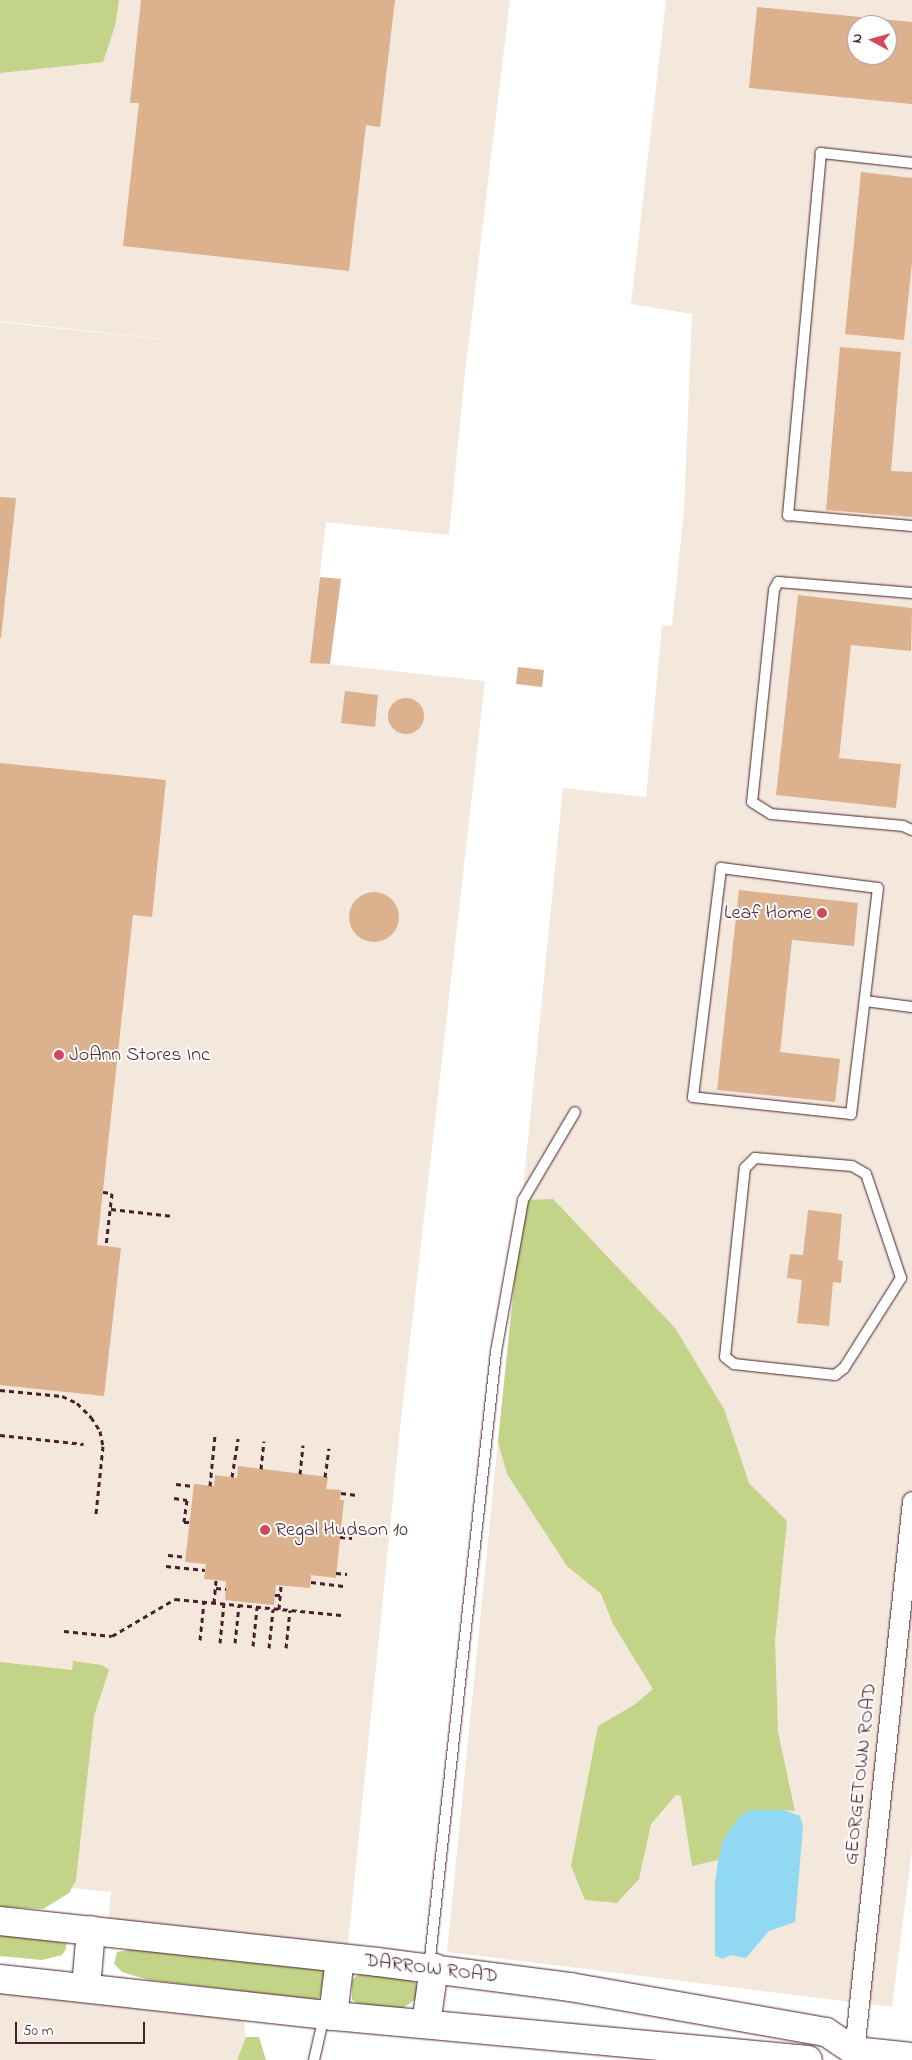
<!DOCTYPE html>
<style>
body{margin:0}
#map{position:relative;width:912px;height:2060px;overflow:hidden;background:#fff;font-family:"Indie Flower",sans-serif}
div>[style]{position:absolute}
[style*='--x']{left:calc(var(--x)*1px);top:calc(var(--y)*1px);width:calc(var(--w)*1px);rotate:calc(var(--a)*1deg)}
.built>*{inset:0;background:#f4e8dd}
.green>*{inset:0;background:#c3d387}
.water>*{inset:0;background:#91d9f2}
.building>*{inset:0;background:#dcb18d}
.round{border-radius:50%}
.path>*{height:3px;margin-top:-1.5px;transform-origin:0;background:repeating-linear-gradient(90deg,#4a1f2b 0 5px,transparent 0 9px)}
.roads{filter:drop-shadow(0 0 1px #4a1f2b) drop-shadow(0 0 1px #4a1f2b)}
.service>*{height:10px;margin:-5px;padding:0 5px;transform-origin:5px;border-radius:5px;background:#fff}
.minor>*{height:19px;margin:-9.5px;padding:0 9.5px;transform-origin:9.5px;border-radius:9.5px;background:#fff}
.primary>*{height:28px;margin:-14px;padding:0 14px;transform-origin:14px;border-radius:14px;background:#fff}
.dots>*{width:14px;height:14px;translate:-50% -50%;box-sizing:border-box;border:2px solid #fff;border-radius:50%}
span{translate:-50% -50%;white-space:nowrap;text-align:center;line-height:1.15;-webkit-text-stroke:4px #fff;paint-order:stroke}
.poi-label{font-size:20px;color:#4a1f2b}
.right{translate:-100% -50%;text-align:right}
.left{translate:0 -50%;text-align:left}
.street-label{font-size:20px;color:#4a1f2b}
.north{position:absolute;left:847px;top:15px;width:50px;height:50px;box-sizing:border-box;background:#fff;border:1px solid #b7a5aa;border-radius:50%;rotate:276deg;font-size:14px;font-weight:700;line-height:20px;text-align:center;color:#4a1f2b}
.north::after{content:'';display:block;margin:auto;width:18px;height:22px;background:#d1495b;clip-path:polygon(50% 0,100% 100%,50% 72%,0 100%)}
.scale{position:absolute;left:15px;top:2022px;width:130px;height:22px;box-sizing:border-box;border:2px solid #4a1f2b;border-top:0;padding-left:6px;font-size:15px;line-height:18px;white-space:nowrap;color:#4a1f2b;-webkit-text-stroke:4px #fff;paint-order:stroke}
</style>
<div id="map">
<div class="built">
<i style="clip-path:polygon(0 0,510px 0,465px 373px,449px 535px,326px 522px,310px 662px,485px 681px,400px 1429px,348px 1944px,108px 1923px,111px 1892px,0 1881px,0 322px,243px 348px,0 321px)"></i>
<i style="clip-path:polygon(evenodd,666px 0,912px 0,912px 1850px,892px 2007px,447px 1952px,563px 788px,646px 797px,662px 625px,672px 626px,684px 510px,692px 314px,631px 304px,666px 0,857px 25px,887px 25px,887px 55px,857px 55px,857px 25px)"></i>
<i style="clip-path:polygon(0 1991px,172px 2013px,243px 2016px,246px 2037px,237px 2060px,0 2060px)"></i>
</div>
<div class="green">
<i style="clip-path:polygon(0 0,119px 0,115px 26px,103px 62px,0 73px)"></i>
<i style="clip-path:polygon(553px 1199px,675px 1328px,724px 1409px,749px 1483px,787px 1521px,775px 1641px,778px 1732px,795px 1811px,784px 1810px,723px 1841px,718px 1860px,692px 1866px,681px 1796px,676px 1795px,651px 1824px,639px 1879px,617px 1903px,585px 1900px,571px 1866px,598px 1726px,634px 1705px,653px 1689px,613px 1624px,601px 1594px,567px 1566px,507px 1474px,498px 1442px,523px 1200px)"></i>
<i style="clip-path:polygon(73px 1661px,102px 1665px,109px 1670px,94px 1716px,76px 1880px,69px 1893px,43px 1909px,0 1907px,0 1662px,72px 1670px)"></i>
<i style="clip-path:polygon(0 1934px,66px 1943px,66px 1949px,62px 1955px,42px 1960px,0 1956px)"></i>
<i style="clip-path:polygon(148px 1947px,322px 1966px,328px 1972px,328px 1988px,317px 2000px,149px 1980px,122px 1972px,114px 1964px,117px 1952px)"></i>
<i style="clip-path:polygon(361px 1972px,407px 1978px,416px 1983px,420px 1996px,403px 2008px,359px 2004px,352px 2000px,352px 1980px)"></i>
<i style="clip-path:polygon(246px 2037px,259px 2037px,266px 2060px,237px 2060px)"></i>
</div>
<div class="water">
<i style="clip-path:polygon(751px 1810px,784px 1810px,800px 1816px,803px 1827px,795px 1922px,769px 1931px,746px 1958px,730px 1955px,723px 1959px,715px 1956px,715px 1883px,718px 1860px,723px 1841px,731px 1828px,741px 1815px)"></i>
</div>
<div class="building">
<i style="clip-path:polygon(141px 0,395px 0,380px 127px,366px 125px,349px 271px,123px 246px,139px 103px,130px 103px)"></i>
<i style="clip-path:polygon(evenodd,757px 7px,912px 22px,912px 104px,749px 88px,757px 7px,857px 25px,887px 25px,887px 55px,857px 55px,857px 25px)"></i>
<i style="clip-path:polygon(861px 172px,912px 178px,912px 262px,904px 340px,845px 334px)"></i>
<i style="clip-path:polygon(840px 347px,901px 352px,891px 471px,912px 472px,912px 517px,826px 510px)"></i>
<i style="clip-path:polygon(0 497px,16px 498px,1px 638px,0 638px)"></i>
<i style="clip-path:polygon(320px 577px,341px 579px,330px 664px,310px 663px)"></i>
<i style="clip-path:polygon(798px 595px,912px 608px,911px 651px,851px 645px,839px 758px,901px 764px,896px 808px,776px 795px)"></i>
<i style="clip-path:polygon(518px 667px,544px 670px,542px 687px,516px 684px)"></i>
<i style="clip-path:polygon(345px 691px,378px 695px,375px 727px,341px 723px)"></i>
<i class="round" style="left:388px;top:698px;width:36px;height:36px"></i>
<i style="clip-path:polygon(0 763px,166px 780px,152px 917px,133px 915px,97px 1245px,121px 1248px,104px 1396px,0 1385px)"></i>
<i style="clip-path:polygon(739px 890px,858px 903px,854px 946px,792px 940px,780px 1052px,840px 1059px,835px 1102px,717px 1090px)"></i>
<i class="round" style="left:349px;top:892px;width:50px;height:50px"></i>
<i style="clip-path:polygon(808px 1210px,842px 1214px,838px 1260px,843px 1261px,841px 1283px,833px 1282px,829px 1326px,797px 1323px,802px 1280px,787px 1278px,790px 1254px,803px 1255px)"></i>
<i style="clip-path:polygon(238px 1466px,328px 1477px,326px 1489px,341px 1490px,340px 1500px,344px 1500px,336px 1578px,311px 1575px,310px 1588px,276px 1585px,274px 1605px,225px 1600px,226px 1581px,204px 1579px,206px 1564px,185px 1562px,194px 1484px,214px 1486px,215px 1475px,237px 1478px)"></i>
</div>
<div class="path">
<i style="--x:103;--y:1192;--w:9;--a:6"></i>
<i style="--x:112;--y:1193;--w:53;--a:96.5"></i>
<i style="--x:111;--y:1209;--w:62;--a:6.4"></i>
<i style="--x:0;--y:1390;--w:62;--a:5.5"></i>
<i style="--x:62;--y:1396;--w:17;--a:25"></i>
<i style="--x:77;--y:1403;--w:20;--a:45"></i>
<i style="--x:91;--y:1417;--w:17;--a:57"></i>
<i style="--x:100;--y:1431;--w:15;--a:79"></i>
<i style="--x:103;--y:1446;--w:68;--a:95.9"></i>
<i style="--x:0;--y:1435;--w:84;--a:6.1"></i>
<i style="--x:261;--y:1469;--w:28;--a:-84"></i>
<i style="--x:300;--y:1474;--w:29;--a:-84"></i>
<i style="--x:232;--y:1477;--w:39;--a:-81"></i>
<i style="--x:325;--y:1477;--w:29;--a:-82"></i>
<i style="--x:176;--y:1484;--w:17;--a:7"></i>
<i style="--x:210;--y:1486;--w:51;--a:-84.4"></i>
<i style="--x:341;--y:1493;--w:16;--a:7"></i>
<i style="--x:174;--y:1498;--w:13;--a:9"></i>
<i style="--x:187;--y:1500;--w:22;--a:98"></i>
<i style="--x:184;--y:1522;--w:5;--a:0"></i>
<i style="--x:340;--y:1537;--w:12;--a:5"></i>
<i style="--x:168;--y:1555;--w:18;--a:6"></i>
<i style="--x:166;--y:1566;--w:39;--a:6"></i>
<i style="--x:336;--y:1573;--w:11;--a:5"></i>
<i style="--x:311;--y:1582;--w:35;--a:7"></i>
<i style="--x:216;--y:1588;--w:10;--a:6"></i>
<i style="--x:275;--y:1595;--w:5;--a:0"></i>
<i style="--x:214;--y:1603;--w:23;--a:-85"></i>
<i style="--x:279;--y:1609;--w:23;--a:-85"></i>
<i style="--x:64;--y:1631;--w:48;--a:5.9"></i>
<i style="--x:112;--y:1636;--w:73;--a:-30.4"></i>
<i style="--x:175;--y:1599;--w:167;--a:5.5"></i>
<i style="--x:200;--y:1640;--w:38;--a:-84"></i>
<i style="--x:220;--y:1643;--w:40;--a:-84.3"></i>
<i style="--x:235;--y:1643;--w:38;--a:-84"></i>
<i style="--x:253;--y:1646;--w:39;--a:-84"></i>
<i style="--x:269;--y:1648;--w:39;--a:-84"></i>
<i style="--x:286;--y:1648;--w:38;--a:-84"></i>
</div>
<div class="roads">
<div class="service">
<i style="--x:912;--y:163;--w:92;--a:-173.7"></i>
<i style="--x:821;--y:153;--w:364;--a:95.2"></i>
<i style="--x:788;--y:515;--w:124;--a:5.1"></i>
<i style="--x:912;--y:593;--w:134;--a:-175.3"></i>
<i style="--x:778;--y:582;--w:9;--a:117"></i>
<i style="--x:774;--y:590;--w:213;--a:95.9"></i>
<i style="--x:752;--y:802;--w:22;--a:32"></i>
<i style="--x:771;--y:814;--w:133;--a:5.2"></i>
<i style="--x:903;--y:826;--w:10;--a:24"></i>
<i style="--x:721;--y:868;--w:158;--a:7.3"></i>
<i style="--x:878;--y:888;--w:228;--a:96.8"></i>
<i style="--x:851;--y:1114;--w:159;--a:-173.9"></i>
<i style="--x:693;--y:1097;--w:231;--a:-83"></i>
<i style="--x:865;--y:1001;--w:47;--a:7.3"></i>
<i style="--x:755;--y:1158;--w:97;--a:4.7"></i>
<i style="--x:852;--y:1166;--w:16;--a:30"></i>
<i style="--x:866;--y:1174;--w:110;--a:71.4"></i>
<i style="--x:901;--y:1278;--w:107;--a:122.3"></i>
<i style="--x:844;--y:1368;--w:11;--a:142"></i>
<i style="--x:835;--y:1375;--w:102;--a:-173.8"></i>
<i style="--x:734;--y:1364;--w:11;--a:-142"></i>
<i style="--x:725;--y:1357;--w:190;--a:-84"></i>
<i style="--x:745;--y:1168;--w:14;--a:-45"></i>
<i style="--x:429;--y:1967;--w:619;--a:-83.78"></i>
<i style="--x:496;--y:1352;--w:154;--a:-79.9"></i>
<i style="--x:523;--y:1200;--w:102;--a:-59.4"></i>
<i style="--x:314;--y:2060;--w:45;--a:-77.2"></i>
</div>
<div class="minor">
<i style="--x:854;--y:2051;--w:553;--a:-83.98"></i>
</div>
<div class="primary">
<i style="--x:0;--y:1921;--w:379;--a:6.2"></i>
<i style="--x:377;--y:1962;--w:195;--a:7.4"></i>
<i style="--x:570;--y:1987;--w:260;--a:10"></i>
<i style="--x:826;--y:2032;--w:34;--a:34"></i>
<i style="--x:854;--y:2051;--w:58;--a:5.9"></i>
<i style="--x:0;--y:1979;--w:326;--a:6.3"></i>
<i style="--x:324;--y:2015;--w:486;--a:5.3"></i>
<i style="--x:86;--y:1988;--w:58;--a:-85.1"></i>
<i style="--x:333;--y:2016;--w:58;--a:-83.1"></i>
<i style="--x:426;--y:2024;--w:57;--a:-81.9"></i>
</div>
</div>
<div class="dots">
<i style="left:822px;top:913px;background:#d1495b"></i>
<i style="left:59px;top:1055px;background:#d1495b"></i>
<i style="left:265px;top:1530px;background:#d1495b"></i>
</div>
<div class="poi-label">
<span class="right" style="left:812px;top:913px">Leaf Home</span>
<span class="left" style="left:69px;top:1055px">JoAnn Stores Inc</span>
<span class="left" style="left:275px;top:1530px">Regal Hudson 10</span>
</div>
<div class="street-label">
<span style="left:861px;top:1774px;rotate:-84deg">GEORGETOWN ROAD</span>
<span style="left:431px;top:1969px;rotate:7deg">DARROW ROAD</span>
</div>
<div class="north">N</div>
<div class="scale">50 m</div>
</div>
